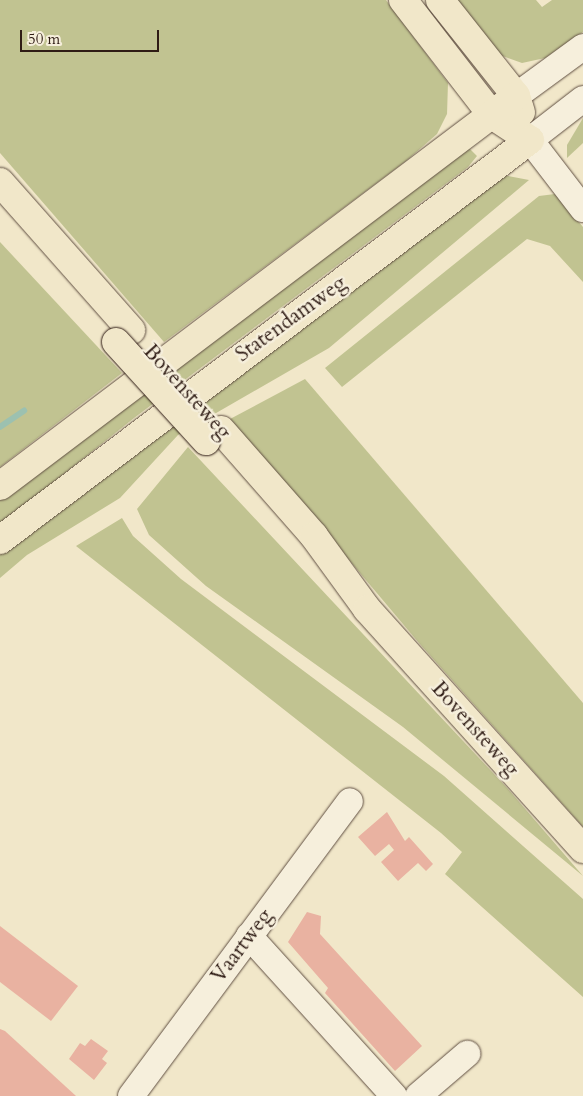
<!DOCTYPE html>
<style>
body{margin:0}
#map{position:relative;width:583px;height:1096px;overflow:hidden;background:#f1e7c9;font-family:Cardo,serif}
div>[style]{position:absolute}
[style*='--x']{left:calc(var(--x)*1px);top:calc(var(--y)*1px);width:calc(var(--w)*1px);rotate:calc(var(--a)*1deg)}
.green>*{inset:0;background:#c1c391}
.stream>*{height:5.5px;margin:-2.75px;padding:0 2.75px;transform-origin:2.75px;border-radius:2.75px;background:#9cc1b0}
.building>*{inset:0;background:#e9b2a1}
.roads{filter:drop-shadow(0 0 1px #604f42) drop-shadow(0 0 1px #604f42)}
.minor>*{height:26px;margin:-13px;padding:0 13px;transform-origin:13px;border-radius:13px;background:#f6efdc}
.major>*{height:28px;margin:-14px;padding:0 14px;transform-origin:14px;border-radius:14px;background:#f1e7c9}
.bridges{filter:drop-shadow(0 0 1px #2f1c15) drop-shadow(0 0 1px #2f1c15)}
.major-bridge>*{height:28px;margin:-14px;padding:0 14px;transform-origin:14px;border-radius:14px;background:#f1e7c9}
span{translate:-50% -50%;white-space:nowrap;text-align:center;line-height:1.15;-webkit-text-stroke:5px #f6efdc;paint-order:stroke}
.street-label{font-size:21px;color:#2f1c15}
.scale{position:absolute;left:20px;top:30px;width:139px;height:22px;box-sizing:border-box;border:2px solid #2f1c15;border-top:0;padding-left:6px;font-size:15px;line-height:18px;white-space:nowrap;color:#2f1c15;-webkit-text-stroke:4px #f6efdc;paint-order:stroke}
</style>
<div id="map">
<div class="green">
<i style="clip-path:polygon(0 0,386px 0,448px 83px,447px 114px,437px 134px,406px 161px,164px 342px,0 153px)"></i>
<i style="clip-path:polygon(448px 0,536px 0,542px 7px,552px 0,583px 0,583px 32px,545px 58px,522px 63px,500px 55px)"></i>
<i style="clip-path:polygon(583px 118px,583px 143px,567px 158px,567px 145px)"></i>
<i style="clip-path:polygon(468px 147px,477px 156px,468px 167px,134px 418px,0 525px,0 494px)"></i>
<i style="clip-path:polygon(503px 175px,529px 180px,329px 348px,178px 435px,120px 498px,27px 555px,0 578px,0 549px)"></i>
<i style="clip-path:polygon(555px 194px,583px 227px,583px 282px,550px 246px,527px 239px,342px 387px,325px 368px,539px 196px)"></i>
<i style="clip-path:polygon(0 242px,122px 373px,0 467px)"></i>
<i style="clip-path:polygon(305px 379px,583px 703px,583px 827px,419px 643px,230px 419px)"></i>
<i style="clip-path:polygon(188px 447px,508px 789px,583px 876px,403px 727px,206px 586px,149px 535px,137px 509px)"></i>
<i style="clip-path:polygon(122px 518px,133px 536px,181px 579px,444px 776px,583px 899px,583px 997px,445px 874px,462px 852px,441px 833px,76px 546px)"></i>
</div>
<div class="stream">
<i style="--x:0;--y:427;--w:29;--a:-34"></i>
</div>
<div class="building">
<i style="clip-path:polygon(387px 812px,405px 841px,409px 837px,433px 864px,426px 871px,418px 863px,398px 881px,381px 862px,394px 850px,389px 844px,375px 856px,358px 837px)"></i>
<i style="clip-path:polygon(307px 912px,321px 916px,320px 934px,422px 1046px,395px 1071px,325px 993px,328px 988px,288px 942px)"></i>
<i style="clip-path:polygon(0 926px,78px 986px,51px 1021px,0 982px)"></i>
<i style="clip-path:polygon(0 1029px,5px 1031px,76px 1096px,0 1096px)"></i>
<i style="clip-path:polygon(91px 1039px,108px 1051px,102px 1059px,107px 1063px,94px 1080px,69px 1059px,80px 1043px,85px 1046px)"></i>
</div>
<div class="roads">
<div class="minor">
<i style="--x:516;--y:96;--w:83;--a:-36.2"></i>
<i style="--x:583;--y:99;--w:67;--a:142.3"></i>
<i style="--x:530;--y:140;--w:87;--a:52.5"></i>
<i style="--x:249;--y:936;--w:216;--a:47.8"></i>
<i style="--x:131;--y:1096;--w:367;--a:-53.4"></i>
<i style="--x:418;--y:1096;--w:65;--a:-40.6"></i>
</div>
<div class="major">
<i style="--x:403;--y:0;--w:145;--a:52.3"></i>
<i style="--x:492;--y:115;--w:45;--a:33.3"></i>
<i style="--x:440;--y:0;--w:122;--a:51.6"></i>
<i style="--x:516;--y:96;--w:17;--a:73"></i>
<i style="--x:0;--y:182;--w:198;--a:48.5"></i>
<i style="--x:221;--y:430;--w:141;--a:48.7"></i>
<i style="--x:314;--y:536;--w:90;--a:54"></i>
<i style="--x:367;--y:609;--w:323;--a:48"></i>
<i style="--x:0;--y:486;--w:647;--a:-37.08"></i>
<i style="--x:0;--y:540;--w:664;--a:-37.04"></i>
</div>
</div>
<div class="bridges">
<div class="major-bridge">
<i style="--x:116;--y:342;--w:134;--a:47.7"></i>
</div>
</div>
<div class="street-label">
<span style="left:291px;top:319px;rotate:-36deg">Statendamweg</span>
<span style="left:187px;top:392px;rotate:48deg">Bovensteweg</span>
<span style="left:475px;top:729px;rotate:48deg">Bovensteweg</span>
<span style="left:242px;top:946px;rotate:-53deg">Vaartweg</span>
</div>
<div class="scale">50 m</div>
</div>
